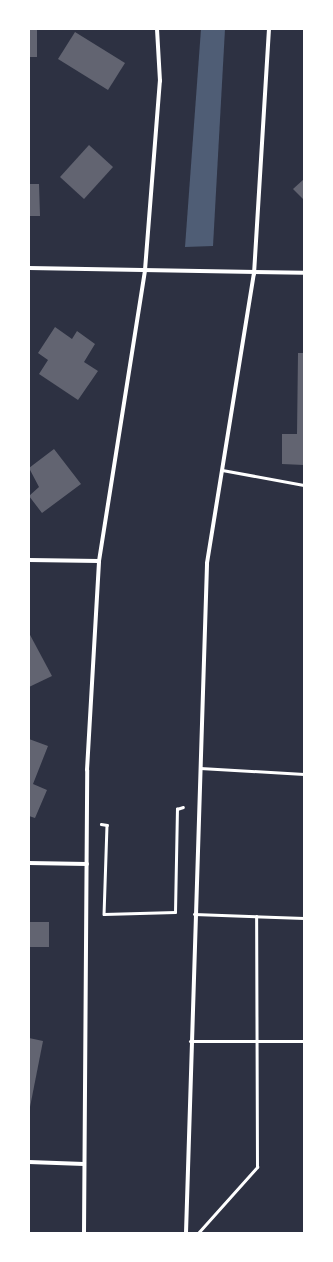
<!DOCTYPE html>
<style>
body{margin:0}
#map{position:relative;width:333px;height:1262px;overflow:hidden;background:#2d3142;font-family:"PT Sans Narrow",sans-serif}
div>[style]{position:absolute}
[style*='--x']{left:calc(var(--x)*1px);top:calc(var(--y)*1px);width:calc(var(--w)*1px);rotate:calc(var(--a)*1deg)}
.water>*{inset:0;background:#4f5d75}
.building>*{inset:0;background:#626471}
.path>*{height:2.5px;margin:-1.25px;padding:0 1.25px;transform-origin:1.25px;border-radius:1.25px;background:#fff}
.service>*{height:3px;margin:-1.5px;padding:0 1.5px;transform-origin:1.5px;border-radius:1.5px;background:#fff}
.minor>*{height:4px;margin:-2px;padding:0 2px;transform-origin:2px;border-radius:2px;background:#fff}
span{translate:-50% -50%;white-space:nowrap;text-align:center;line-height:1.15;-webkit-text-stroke:4px #fff;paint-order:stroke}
.frame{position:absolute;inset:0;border:30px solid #fff;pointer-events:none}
</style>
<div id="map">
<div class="water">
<i style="clip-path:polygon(201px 29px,225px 29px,213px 246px,185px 247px)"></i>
</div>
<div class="building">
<i style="clip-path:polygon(29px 29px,37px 29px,37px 57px,29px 57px)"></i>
<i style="clip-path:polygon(75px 32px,125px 63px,108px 90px,58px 59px)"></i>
<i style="clip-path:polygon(89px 145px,113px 167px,84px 199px,60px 177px)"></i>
<i style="clip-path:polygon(304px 179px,304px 200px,293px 189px)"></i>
<i style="clip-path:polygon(29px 184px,39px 184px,40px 216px,29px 216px)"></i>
<i style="clip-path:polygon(55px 327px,72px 339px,77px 331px,95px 344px,84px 362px,98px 371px,78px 400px,39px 374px,48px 360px,38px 353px)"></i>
<i style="clip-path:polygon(298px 353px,304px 353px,304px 465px,282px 464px,282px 434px,297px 434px)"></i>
<i style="clip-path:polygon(54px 449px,81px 484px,42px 513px,29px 496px,39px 487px,29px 468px)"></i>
<i style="clip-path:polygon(29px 633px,52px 676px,29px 687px)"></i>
<i style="clip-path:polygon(29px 739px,48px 746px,33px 784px,47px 790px,35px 818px,29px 816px)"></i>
<i style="clip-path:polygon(29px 922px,49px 922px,49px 947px,29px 947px)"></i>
<i style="clip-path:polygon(29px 1038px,43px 1041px,30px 1107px,29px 1107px)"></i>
</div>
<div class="path">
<i style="--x:101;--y:824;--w:6;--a:9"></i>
<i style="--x:107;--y:825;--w:89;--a:91.9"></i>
<i style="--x:104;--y:914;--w:71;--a:-1.6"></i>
<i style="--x:175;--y:912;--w:103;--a:-88.9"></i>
<i style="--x:177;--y:809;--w:6;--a:-18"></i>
</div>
<div class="service">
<i style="--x:222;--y:470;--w:83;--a:10.4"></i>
<i style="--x:200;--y:768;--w:104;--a:3.3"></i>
<i style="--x:194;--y:914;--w:110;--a:2.1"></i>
<i style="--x:190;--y:1041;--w:114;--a:0"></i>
<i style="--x:198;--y:1233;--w:89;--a:-48.2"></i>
<i style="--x:257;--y:1167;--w:251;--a:-90.2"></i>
</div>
<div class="minor">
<i style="--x:29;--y:268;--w:275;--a:1"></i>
<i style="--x:29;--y:560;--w:70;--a:0.8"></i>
<i style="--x:29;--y:863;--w:58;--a:1"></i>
<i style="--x:29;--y:1162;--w:55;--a:2.1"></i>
<i style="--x:84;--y:1233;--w:463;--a:-89.6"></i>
<i style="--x:87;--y:770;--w:209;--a:-86.7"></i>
<i style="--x:99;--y:561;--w:295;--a:-81"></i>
<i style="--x:145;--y:270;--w:190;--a:-85.5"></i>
<i style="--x:160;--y:81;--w:52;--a:-93.3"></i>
<i style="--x:186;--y:1233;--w:670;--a:-88.2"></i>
<i style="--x:207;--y:563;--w:293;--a:-80.8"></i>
<i style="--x:254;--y:274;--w:245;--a:-86.5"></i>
</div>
<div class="frame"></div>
</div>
